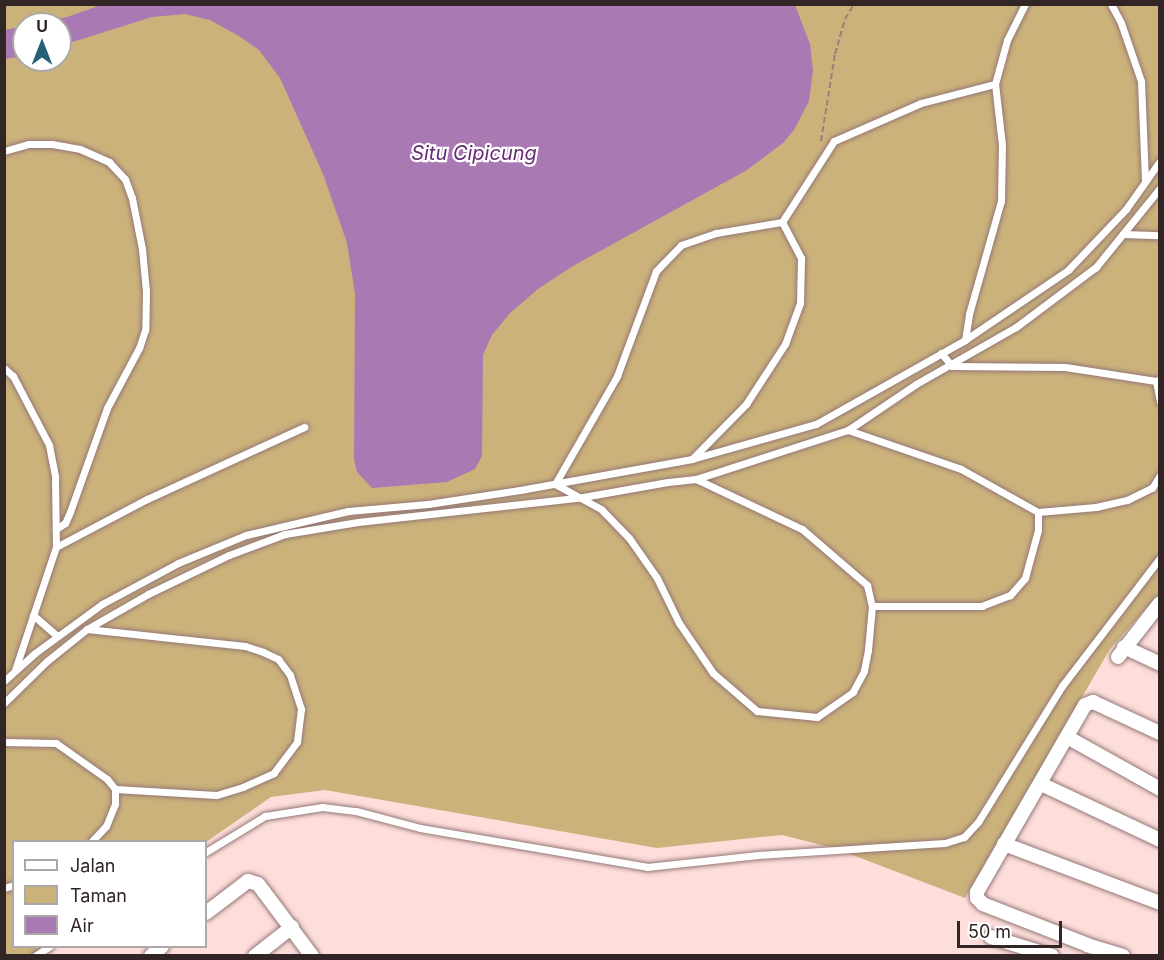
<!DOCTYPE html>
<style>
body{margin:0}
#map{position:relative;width:1164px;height:960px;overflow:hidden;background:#fddedb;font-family:Inter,sans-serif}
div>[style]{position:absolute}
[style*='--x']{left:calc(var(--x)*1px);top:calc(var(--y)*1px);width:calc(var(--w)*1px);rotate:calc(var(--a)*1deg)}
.green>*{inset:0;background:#cbb27b}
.water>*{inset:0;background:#a979b3}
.path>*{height:2px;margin-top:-1px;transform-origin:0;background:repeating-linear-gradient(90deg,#96817f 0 6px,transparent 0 9px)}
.roads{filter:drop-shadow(0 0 2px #947876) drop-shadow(0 0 2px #947876)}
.service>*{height:7px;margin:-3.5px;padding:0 3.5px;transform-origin:3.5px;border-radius:3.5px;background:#fff}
.minor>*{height:14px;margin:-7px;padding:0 7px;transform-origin:7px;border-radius:7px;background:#fff}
span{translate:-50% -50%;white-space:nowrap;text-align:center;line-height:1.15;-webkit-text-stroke:4.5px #fff;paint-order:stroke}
.water-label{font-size:20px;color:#672c73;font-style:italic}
.frame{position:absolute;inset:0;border:6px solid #312625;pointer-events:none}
.legend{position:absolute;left:12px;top:840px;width:195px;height:108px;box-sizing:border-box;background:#fff;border:2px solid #ada8a8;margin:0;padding:8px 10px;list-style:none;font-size:18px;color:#312625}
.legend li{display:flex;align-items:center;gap:12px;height:30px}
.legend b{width:30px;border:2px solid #ada8a8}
.north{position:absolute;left:12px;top:12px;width:60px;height:60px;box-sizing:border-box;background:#fff;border:2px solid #ada8a8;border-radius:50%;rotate:0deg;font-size:16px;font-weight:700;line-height:24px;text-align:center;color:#312625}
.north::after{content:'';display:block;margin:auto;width:21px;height:27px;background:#246178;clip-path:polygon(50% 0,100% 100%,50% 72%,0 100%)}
.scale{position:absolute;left:957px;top:921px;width:105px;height:27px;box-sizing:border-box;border:3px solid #312625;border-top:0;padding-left:8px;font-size:18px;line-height:21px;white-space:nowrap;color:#312625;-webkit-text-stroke:4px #fff;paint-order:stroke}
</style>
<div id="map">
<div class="green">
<i style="clip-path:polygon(evenodd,5px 5px,1159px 5px,1159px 594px,1110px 649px,965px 898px,837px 849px,782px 835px,657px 848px,325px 790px,271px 797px,206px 842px,14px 842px,14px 946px,54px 947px,41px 955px,5px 956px,5px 5px,24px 24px,60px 24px,60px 60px,24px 60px,24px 24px)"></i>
</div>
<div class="water">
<i style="clip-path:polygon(101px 5px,795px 5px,810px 44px,813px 70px,809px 101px,794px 130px,783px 143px,747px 170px,573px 266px,538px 289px,510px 313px,492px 335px,483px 355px,482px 456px,475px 469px,447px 482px,372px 488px,357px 472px,354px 459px,355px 294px,347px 243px,323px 174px,280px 78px,259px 50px,239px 36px,210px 20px,185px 14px,152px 17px,60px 46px,60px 24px,36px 24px,67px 17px)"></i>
<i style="clip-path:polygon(24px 26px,24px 56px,5px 59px,5px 30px)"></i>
</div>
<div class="path">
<i style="--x:821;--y:141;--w:88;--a:-80.9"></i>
<i style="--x:835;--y:54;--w:36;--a:-74"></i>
<i style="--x:845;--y:19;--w:17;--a:-59"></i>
</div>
<div class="roads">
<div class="service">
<i style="--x:1111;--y:4;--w:21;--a:62"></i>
<i style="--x:1121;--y:23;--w:61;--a:71"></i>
<i style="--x:1141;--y:81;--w:99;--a:87.7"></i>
<i style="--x:4;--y:151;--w:25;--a:-16"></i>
<i style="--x:28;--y:144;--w:24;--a:0"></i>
<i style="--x:52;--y:144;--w:28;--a:10"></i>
<i style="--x:80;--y:149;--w:32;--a:24"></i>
<i style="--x:109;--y:162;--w:23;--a:47"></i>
<i style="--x:125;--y:179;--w:20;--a:70"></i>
<i style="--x:132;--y:198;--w:52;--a:78.9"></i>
<i style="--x:142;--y:249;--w:42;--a:84.6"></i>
<i style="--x:146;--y:291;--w:39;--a:91"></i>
<i style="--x:145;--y:330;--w:19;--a:108"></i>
<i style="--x:139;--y:348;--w:68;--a:118.1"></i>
<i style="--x:107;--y:408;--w:110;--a:109.6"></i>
<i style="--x:70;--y:512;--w:12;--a:114"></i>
<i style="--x:65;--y:523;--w:11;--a:146"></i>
<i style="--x:1123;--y:234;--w:37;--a:2"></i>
<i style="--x:965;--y:340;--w:26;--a:-81"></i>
<i style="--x:969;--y:314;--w:117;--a:-74.2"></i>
<i style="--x:1001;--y:201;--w:56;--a:-89"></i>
<i style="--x:1002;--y:145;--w:61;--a:-96.5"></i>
<i style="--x:995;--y:84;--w:46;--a:-74.7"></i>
<i style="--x:1007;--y:40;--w:40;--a:-63.4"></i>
<i style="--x:941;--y:353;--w:17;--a:50"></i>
<i style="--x:952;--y:366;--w:113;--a:0.5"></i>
<i style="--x:1065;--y:367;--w:92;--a:8.7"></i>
<i style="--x:4;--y:368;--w:12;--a:42"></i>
<i style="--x:13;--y:376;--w:78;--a:62.4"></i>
<i style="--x:49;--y:445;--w:33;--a:79"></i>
<i style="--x:55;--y:477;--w:70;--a:89.2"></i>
<i style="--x:1158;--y:380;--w:2;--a:153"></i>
<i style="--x:1156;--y:381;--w:21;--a:79"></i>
<i style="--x:848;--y:430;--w:120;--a:19"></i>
<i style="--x:961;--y:469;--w:88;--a:29.2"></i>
<i style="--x:1038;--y:512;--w:18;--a:90"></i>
<i style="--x:1038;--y:530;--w:50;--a:105.2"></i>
<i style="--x:1025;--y:578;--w:23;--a:131"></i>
<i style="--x:1010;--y:595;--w:30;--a:159"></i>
<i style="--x:982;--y:606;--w:110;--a:180"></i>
<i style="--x:693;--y:458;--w:76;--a:-45.5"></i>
<i style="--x:746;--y:404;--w:72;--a:-57"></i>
<i style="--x:785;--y:344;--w:44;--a:-69.9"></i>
<i style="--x:800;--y:303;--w:45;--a:-88.7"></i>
<i style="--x:801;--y:258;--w:41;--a:-117.8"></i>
<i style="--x:782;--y:222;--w:96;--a:-57.3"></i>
<i style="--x:834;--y:141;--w:95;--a:-23.6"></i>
<i style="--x:921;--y:103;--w:76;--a:-14.4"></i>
<i style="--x:696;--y:479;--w:117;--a:25.3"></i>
<i style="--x:802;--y:529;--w:86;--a:40.7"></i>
<i style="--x:867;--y:585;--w:22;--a:77"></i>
<i style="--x:872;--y:606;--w:44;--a:95.2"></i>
<i style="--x:868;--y:650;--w:21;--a:101"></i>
<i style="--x:864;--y:671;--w:24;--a:118"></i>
<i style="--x:853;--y:692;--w:44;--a:145.2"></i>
<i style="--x:817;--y:717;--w:60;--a:-174.3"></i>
<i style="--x:757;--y:711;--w:58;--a:-139.2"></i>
<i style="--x:713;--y:673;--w:60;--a:-124.2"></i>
<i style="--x:679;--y:623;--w:50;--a:-116.1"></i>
<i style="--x:657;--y:578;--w:49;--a:-125"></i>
<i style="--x:629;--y:538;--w:40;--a:-134"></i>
<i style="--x:601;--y:509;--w:52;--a:-151.5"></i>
<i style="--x:555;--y:484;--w:125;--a:-60.1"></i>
<i style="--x:617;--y:376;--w:112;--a:-69.6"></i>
<i style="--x:656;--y:271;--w:36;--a:-46"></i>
<i style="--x:681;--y:245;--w:37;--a:-19"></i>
<i style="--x:716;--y:233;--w:67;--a:-9.5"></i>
<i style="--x:1038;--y:512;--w:58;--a:-4.9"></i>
<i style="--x:1096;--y:507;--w:32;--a:-13"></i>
<i style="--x:1127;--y:500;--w:28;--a:-26"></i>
<i style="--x:1152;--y:488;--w:15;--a:-58"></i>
<i style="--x:33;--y:615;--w:32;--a:41"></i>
<i style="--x:87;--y:629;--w:159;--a:6.1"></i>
<i style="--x:245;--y:646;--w:19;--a:18"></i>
<i style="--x:263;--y:652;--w:17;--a:25"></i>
<i style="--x:278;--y:659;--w:20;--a:53"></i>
<i style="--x:290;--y:675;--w:36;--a:72"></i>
<i style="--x:301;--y:709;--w:33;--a:97"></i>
<i style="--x:297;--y:742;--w:39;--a:127"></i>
<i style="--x:274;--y:773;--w:34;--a:156"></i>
<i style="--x:243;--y:787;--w:28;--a:163"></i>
<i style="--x:216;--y:795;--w:101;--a:-176.6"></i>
<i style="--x:15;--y:670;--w:130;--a:-71.6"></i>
<i style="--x:56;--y:547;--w:103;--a:-27.8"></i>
<i style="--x:147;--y:499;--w:173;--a:-24.6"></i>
<i style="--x:4;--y:681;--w:42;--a:-42.1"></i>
<i style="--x:35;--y:653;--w:83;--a:-36.2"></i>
<i style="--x:102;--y:604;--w:86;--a:-28.3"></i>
<i style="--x:178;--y:563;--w:74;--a:-22.4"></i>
<i style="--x:246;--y:535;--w:105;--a:-13.2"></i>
<i style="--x:348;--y:511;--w:80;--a:-5"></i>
<i style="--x:428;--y:504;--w:93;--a:-8.7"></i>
<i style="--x:520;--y:490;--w:175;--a:-10.2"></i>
<i style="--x:692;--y:459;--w:129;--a:-15.8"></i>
<i style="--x:816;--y:424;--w:171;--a:-29.4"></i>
<i style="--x:965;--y:340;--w:125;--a:-34.2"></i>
<i style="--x:1068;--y:270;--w:84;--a:-46.4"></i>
<i style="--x:1126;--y:209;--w:59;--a:-54.7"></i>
<i style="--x:4;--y:703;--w:60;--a:-44.3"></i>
<i style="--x:47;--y:661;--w:51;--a:-38.7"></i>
<i style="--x:87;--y:629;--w:70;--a:-29.8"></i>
<i style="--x:148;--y:594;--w:90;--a:-25.7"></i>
<i style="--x:229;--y:555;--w:60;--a:-20.6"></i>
<i style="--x:285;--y:534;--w:74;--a:-9.3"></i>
<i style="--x:358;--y:522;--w:226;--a:-6.3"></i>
<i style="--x:583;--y:497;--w:86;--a:-10"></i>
<i style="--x:668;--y:482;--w:28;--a:-6"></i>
<i style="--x:696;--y:479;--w:160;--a:-17.9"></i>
<i style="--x:848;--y:430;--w:82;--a:-34.1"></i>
<i style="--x:916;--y:384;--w:115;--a:-29.7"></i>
<i style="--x:1016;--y:327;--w:100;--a:-36.9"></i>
<i style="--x:1096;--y:267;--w:102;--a:-51"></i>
<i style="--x:4;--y:742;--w:52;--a:1.1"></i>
<i style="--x:56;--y:743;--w:62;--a:35.2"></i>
<i style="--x:107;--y:779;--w:13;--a:51"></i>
<i style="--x:115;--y:789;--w:15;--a:90"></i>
<i style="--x:115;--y:804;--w:24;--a:112"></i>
<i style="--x:106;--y:826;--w:22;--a:133"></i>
<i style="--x:206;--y:852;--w:69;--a:-31.4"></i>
<i style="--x:265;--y:816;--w:58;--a:-9"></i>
<i style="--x:322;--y:807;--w:34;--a:7"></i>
<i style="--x:356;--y:811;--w:66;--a:14.9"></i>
<i style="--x:420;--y:828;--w:230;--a:9.7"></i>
<i style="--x:647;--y:867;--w:112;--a:-6.2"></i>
<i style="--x:758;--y:855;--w:187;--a:-3.7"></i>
<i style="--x:945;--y:843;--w:20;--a:-18"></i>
<i style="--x:964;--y:837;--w:21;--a:-47"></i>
<i style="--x:978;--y:822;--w:160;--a:-58.3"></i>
<i style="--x:1062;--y:686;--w:161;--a:-52.6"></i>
<i style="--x:4;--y:888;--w:10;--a:-17"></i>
<i style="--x:35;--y:956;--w:18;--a:-34"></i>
</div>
<div class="minor">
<i style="--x:1124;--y:647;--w:40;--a:25"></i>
<i style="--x:1118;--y:657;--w:68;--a:-52.1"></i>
<i style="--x:1067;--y:737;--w:107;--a:29.2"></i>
<i style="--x:1041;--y:784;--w:132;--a:25.2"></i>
<i style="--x:1004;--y:844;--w:167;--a:20.7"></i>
<i style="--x:206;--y:913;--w:53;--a:-37.3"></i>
<i style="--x:248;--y:881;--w:10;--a:17"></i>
<i style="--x:258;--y:884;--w:90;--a:53.1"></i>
<i style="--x:991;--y:937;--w:64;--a:17.3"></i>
<i style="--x:151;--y:956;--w:15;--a:-42"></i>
<i style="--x:255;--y:956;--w:47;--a:-38.1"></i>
<i style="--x:1123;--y:956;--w:37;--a:-163"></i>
<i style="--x:1088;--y:945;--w:113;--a:-158.7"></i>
<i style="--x:983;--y:904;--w:8;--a:-135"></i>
<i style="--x:977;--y:898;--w:6;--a:-90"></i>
<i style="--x:977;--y:892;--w:216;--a:-60"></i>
<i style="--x:1085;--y:705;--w:9;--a:-21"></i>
<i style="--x:1093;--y:702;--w:74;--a:24.8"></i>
</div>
</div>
<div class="water-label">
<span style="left:474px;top:153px">Situ Cipicung</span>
</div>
<div class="frame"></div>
<ul class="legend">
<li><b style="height:8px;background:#fff"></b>Jalan</li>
<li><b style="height:16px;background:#cbb27b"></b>Taman</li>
<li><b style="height:16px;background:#a979b3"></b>Air</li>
</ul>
<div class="north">U</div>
<div class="scale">50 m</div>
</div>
